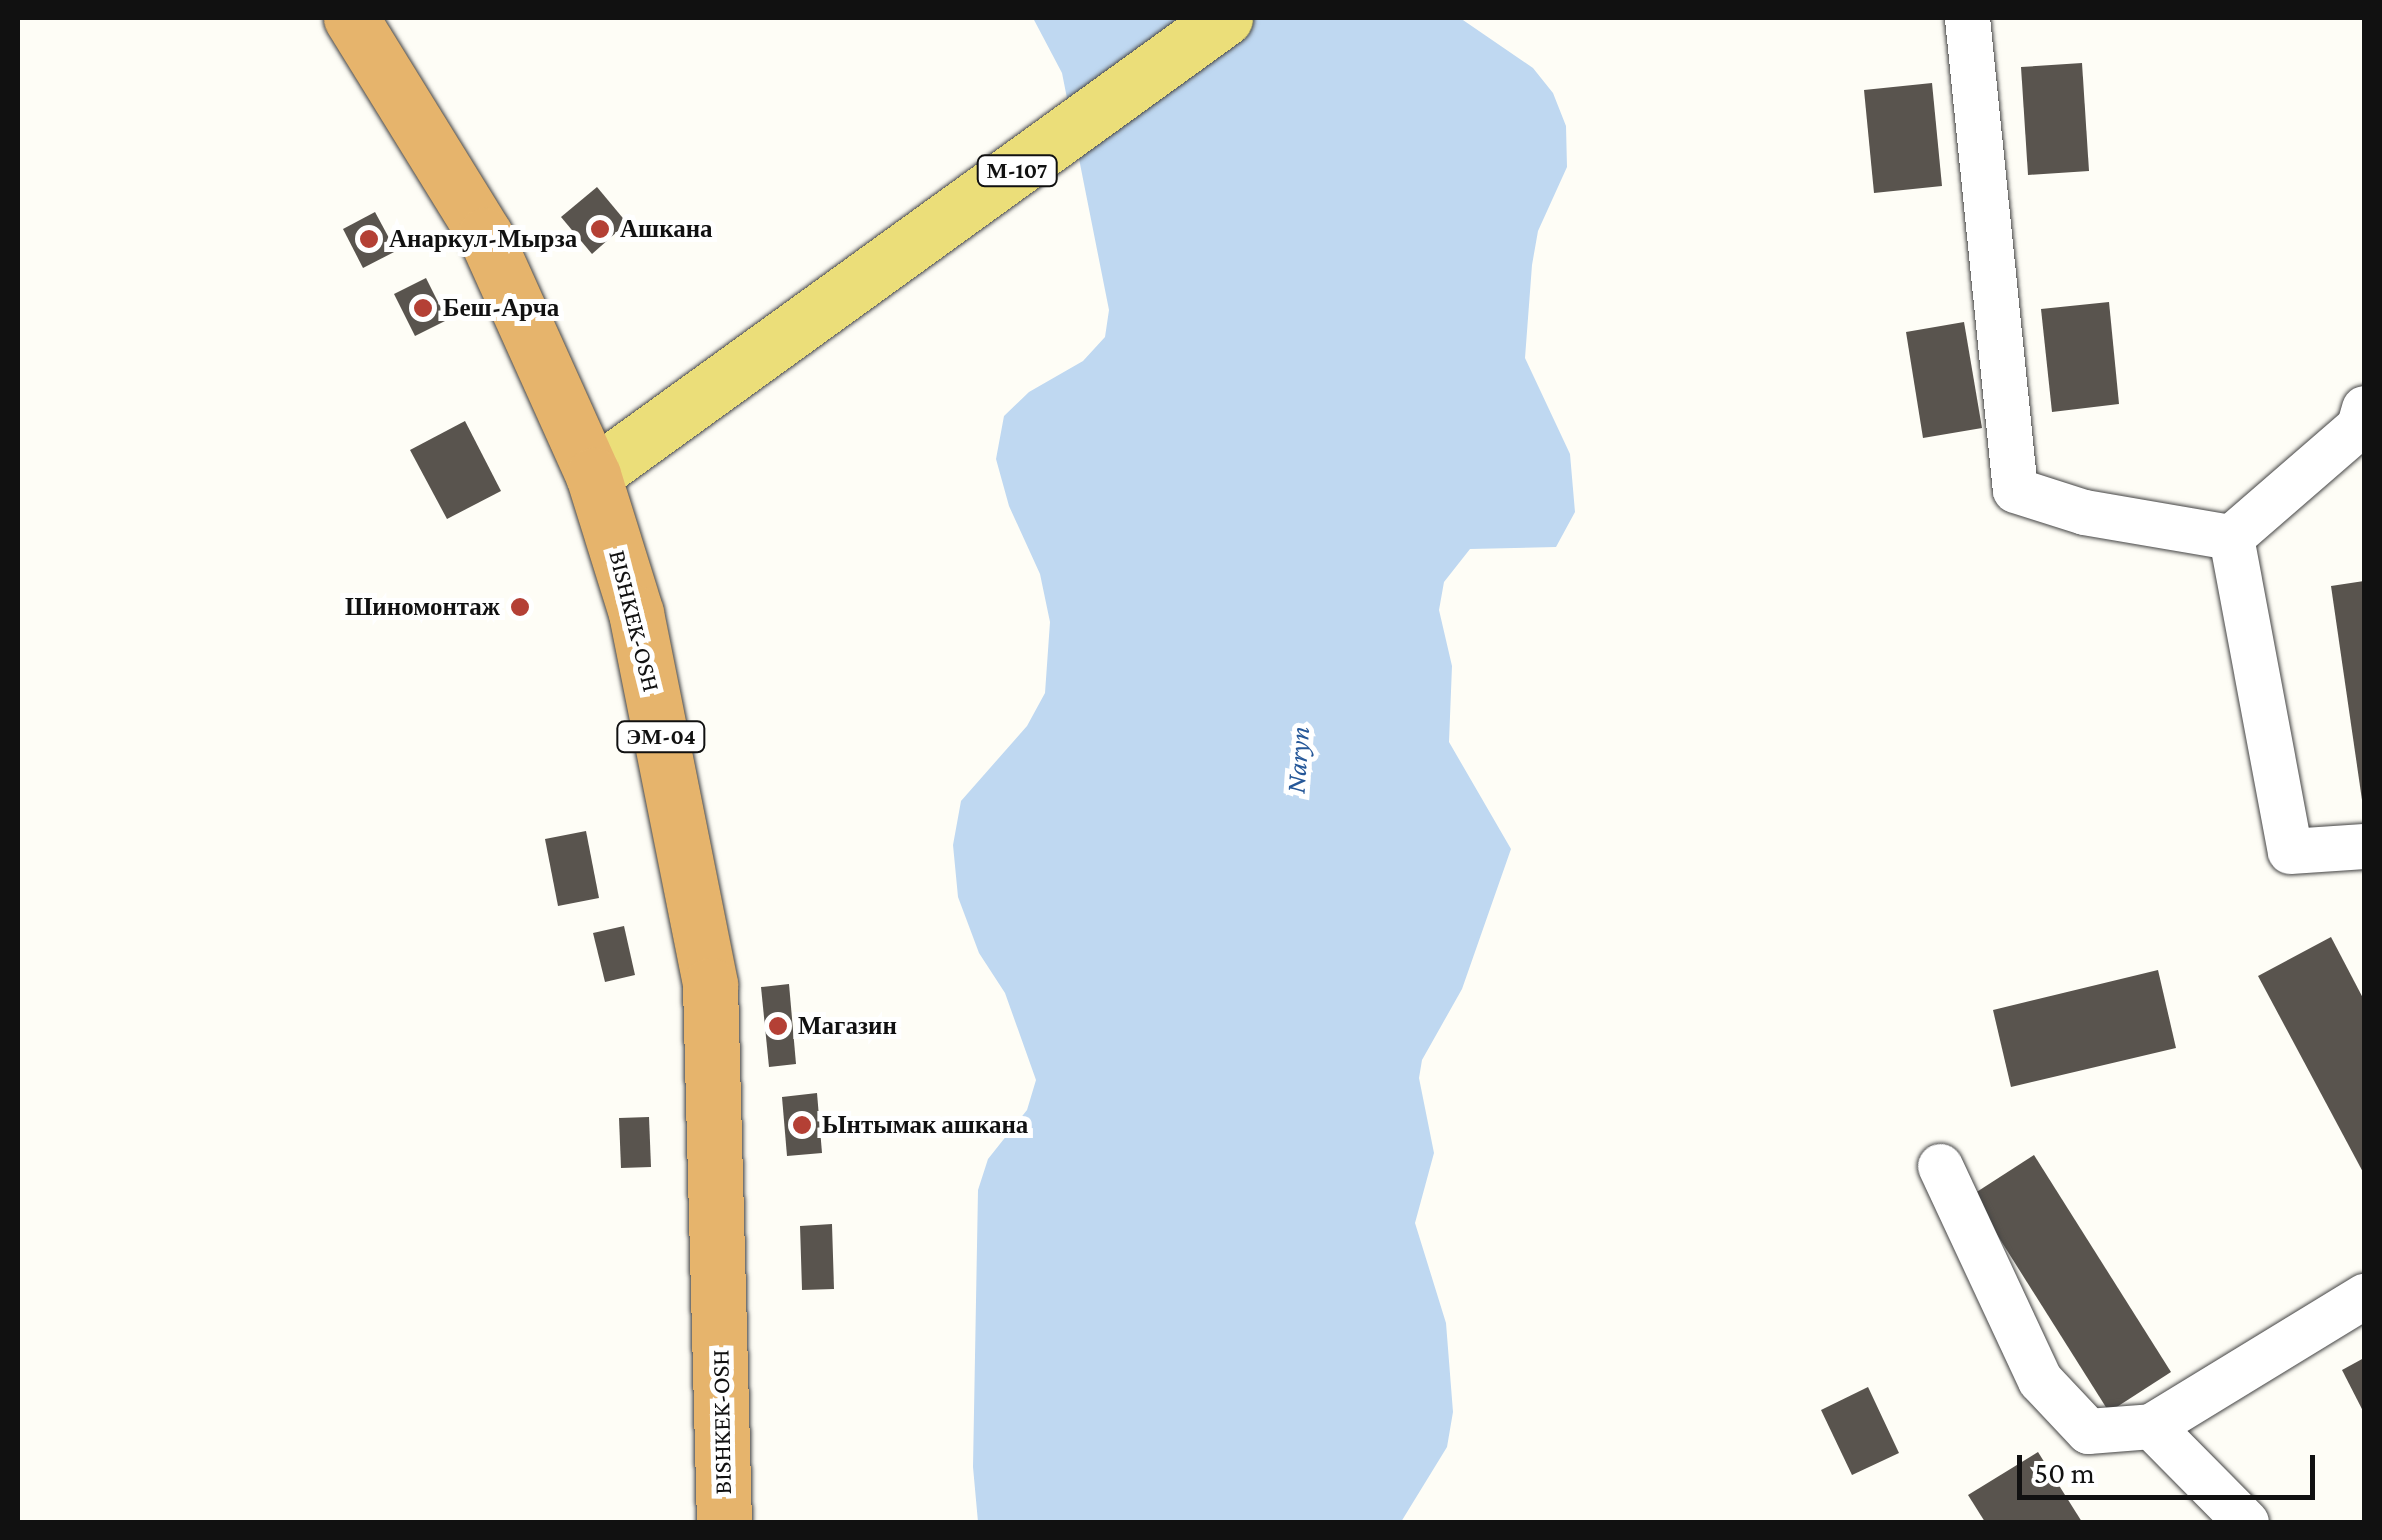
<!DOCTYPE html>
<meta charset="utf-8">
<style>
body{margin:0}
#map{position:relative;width:2382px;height:1540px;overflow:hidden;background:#fefdf6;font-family:"Crimson Pro",serif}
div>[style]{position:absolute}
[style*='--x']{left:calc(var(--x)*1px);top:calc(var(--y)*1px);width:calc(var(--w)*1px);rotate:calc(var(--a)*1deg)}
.water>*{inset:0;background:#bfd8f1}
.building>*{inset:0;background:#59544e}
.roads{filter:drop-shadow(0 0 2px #444) drop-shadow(0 0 2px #444)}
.minor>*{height:45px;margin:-22.5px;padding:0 22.5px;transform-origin:22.5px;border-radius:22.5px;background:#fff}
.major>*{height:55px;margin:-27.5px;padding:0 27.5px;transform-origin:27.5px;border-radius:27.5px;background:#ebde79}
.highway>*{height:55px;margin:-27.5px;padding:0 27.5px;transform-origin:27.5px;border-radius:27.5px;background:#e6b46c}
.dots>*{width:28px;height:28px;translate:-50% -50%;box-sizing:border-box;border:5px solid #fff;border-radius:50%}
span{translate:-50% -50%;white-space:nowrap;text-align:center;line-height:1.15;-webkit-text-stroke:10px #fff;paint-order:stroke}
.shield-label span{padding:2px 8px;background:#fff;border:2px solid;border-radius:8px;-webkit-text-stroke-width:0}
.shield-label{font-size:22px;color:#111;font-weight:700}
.poi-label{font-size:25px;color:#111;font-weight:700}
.left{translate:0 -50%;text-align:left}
.right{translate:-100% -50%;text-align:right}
.street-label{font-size:25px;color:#111}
.water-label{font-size:28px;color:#255798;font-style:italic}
.frame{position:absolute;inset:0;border:20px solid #111;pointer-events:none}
.scale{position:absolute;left:2017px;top:1455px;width:298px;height:45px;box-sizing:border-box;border:5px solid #111;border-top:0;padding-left:12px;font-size:30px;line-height:35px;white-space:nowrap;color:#111;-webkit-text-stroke:8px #fff;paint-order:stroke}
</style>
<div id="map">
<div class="water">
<i style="clip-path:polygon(1033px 18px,1460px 18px,1533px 68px,1553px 93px,1566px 126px,1567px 167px,1538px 231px,1532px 265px,1525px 358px,1570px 454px,1575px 512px,1556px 547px,1470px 549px,1444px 582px,1439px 610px,1452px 666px,1449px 742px,1511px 849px,1462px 989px,1422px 1060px,1419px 1078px,1434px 1153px,1415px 1223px,1446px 1323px,1453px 1412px,1447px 1447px,1401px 1522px,978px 1522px,973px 1467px,978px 1190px,988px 1159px,1027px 1110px,1036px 1080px,1005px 993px,979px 953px,958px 897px,953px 845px,961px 801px,1027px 726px,1045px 693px,1050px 622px,1040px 574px,1009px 506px,996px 459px,1004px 416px,1029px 392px,1083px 361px,1105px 337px,1109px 310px,1062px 73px)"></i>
</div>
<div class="building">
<i style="clip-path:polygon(2082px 63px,2089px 171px,2028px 175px,2021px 67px)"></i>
<i style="clip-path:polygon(1932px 83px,1942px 186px,1874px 193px,1864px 90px)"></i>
<i style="clip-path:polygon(597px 187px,627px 223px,592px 254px,561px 217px)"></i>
<i style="clip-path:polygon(375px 212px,396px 251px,363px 268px,343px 229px)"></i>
<i style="clip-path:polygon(426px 278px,447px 320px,415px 336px,394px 294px)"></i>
<i style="clip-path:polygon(2109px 302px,2119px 404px,2052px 412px,2041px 309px)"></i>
<i style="clip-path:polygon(1964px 322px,1982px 428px,1923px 438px,1906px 332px)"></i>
<i style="clip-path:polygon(465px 421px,501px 491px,447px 519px,410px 450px)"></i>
<i style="clip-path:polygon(2364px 581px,2364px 800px,2362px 800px,2331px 586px)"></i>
<i style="clip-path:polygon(586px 831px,599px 898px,558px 906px,545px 839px)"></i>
<i style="clip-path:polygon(624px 926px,635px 975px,605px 982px,593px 933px)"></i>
<i style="clip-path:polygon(2331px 937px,2364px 1000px,2364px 1174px,2258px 976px)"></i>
<i style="clip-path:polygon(2158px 970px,2176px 1048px,2011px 1087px,1993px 1010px)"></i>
<i style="clip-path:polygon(789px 984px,796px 1064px,769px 1067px,761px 987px)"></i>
<i style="clip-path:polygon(817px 1093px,822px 1153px,787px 1156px,782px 1097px)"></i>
<i style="clip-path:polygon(649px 1117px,651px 1167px,621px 1168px,619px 1118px)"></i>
<i style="clip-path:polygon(2034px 1155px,2171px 1372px,2109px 1412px,1972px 1195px)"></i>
<i style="clip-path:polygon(832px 1224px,834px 1289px,802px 1290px,800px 1226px)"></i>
<i style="clip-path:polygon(2364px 1358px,2364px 1413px,2342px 1370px)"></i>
<i style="clip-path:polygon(1868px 1387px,1899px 1453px,1852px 1475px,1821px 1410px)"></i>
<i style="clip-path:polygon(2038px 1452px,2082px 1522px,1985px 1522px,1968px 1495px)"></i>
</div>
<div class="roads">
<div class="minor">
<i style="--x:1967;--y:18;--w:474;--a:84.2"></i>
<i style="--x:2015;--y:490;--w:72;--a:17.7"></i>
<i style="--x:2084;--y:512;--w:149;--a:9.7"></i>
<i style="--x:2364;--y:408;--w:19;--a:106"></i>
<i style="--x:2359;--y:426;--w:169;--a:139.1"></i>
<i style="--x:2231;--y:537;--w:319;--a:79.4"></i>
<i style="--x:2290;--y:851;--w:74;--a:-3.9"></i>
<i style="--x:1940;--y:1166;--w:236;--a:65"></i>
<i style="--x:2040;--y:1380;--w:70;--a:46.7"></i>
<i style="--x:2088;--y:1431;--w:63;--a:-4.5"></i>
<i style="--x:2151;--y:1426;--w:250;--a:-31.4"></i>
<i style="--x:2151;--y:1426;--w:135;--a:45.3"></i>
</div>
<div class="major">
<i style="--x:593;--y:475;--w:780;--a:-35.87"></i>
</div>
<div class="highway">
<i style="--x:351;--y:18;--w:255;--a:58.3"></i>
<i style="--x:485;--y:235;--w:263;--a:65.8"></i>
<i style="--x:593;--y:475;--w:145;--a:72.7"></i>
<i style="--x:636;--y:613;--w:379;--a:78.7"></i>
<i style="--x:710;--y:985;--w:537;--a:88.51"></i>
</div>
</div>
<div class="dots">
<i style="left:600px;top:229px;background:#b44035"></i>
<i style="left:369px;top:239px;background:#b44035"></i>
<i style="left:423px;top:308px;background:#b44035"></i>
<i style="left:520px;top:607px;background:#b44035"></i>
<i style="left:778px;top:1026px;background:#b44035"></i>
<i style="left:802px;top:1125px;background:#b44035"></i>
</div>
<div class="shield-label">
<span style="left:1017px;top:171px">М-107</span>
<span style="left:661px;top:737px">ЭМ-04</span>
</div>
<div class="poi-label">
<span class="left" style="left:620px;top:229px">Ашкана</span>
<span class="left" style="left:389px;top:239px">Анаркул-Мырза</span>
<span class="left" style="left:443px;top:308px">Беш-Арча</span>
<span class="right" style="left:500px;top:607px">Шиномонтаж</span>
<span class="left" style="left:798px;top:1026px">Магазин</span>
<span class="left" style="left:822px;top:1125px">Ынтымак ашкана</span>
</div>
<div class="street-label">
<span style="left:634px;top:621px;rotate:76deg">BISHKEK-OSH</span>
<span style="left:722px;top:1422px;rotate:-91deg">BISHKEK-OSH</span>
</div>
<div class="water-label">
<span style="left:1298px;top:760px;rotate:-86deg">Naryn</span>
</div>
<div class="frame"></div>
<div class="scale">50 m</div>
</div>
